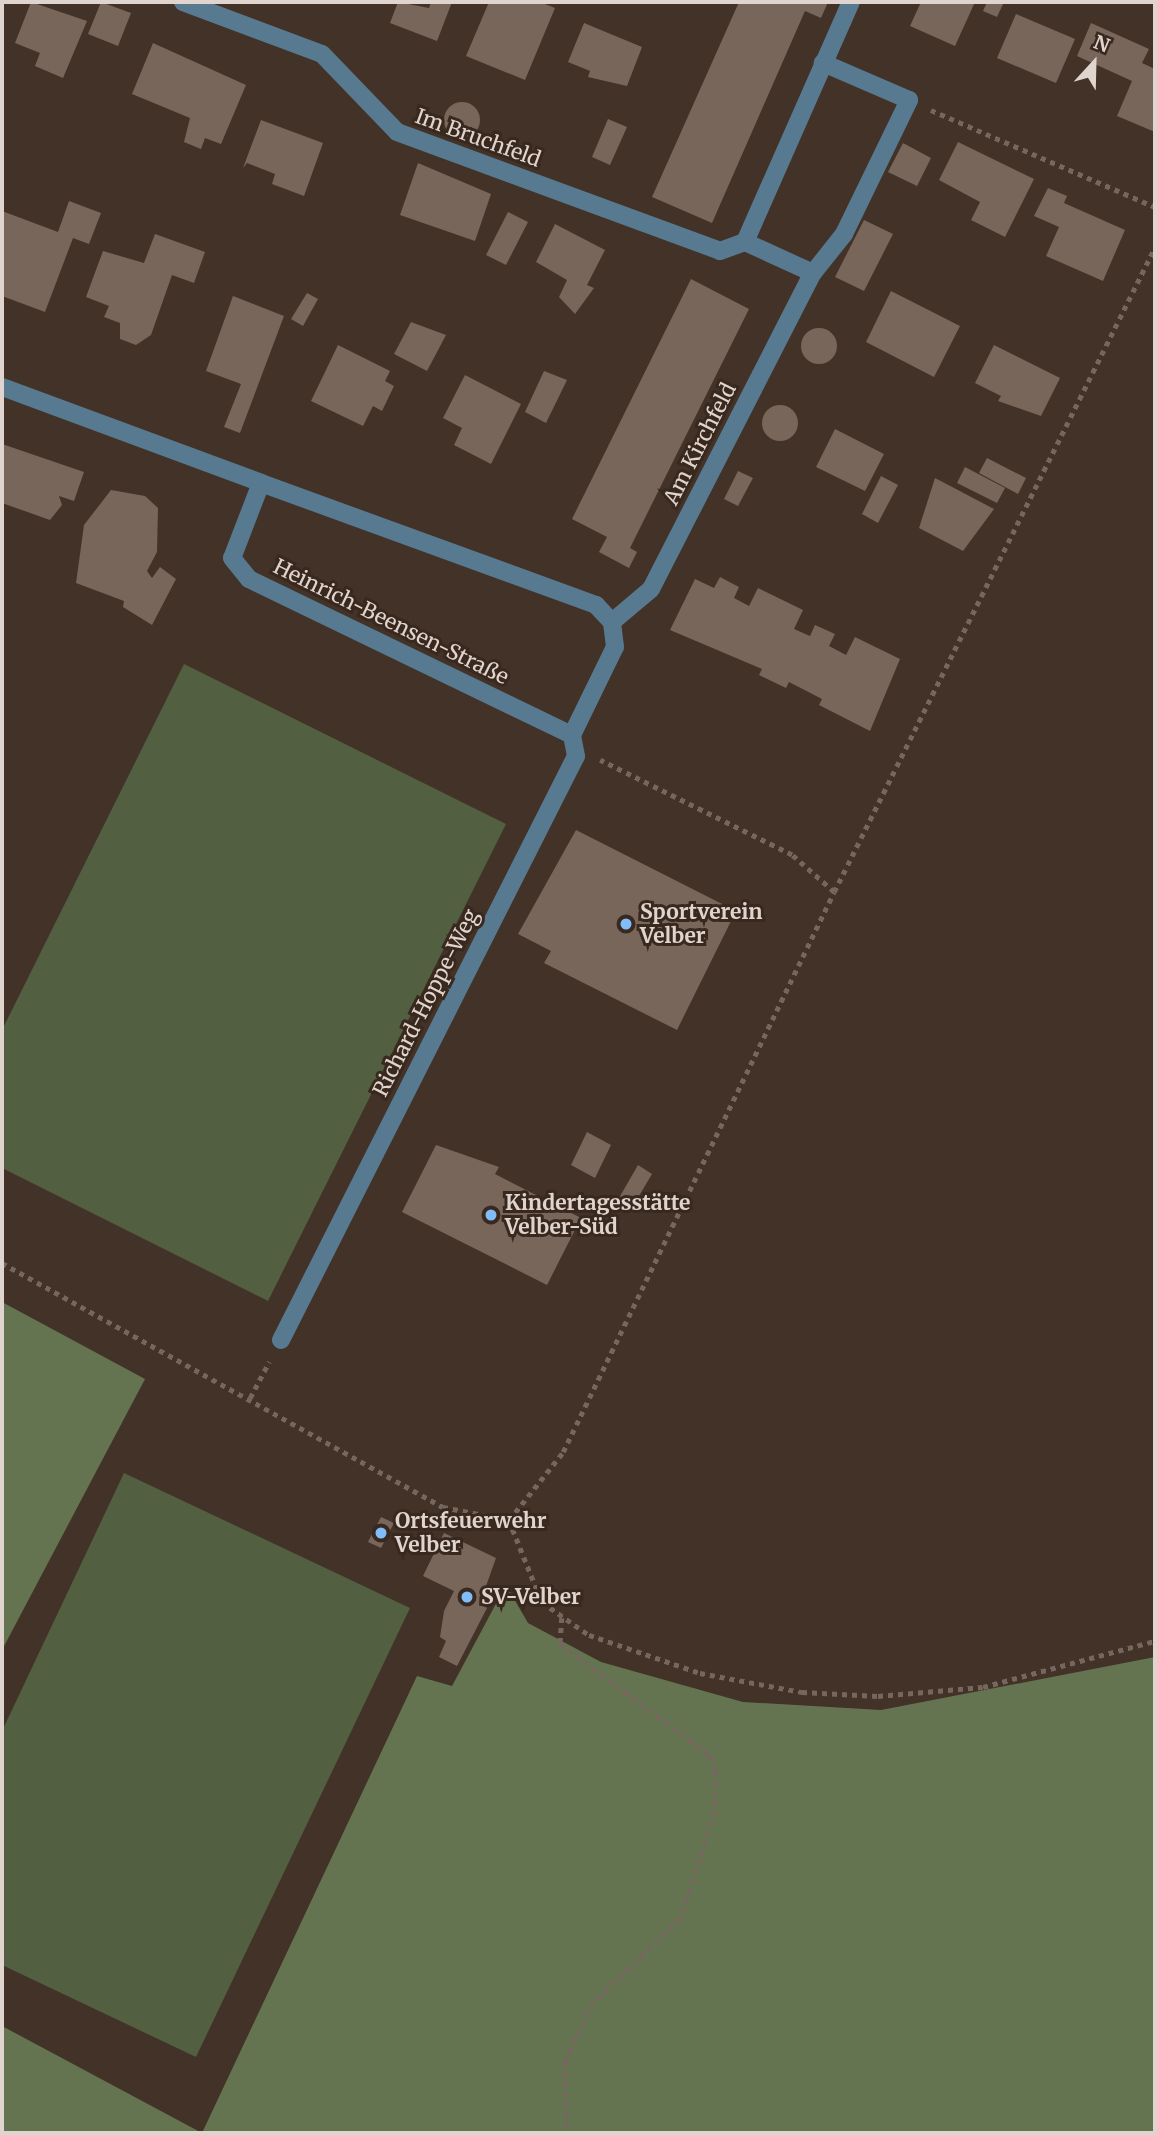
<!DOCTYPE html>
<meta charset="utf-8">
<style>
body{margin:0}
#map{position:relative;width:1157px;height:2135px;overflow:hidden;background:#423227;font-family:Merriweather,serif}
div>[style]{position:absolute}
[style*='--x']{left:calc(var(--x)*1px);top:calc(var(--y)*1px);width:calc(var(--w)*1px);rotate:calc(var(--a)*1deg)}
.green>*{inset:0;background:#525f41}
.forest>*{inset:0;background:#657450}
.building>*{inset:0;background:#79665a}
.round{border-radius:50%}
.path>*{height:4.5px;margin-top:-2.25px;transform-origin:0;background:repeating-linear-gradient(90deg,#76675e 0 5px,transparent 0 10px)}
.minor>*{height:18px;margin:-9px;padding:0 9px;transform-origin:9px;border-radius:9px;background:#577a90}
.dots>*{width:19px;height:19px;translate:-50% -50%;box-sizing:border-box;border:4px solid #38281e;border-radius:50%}
span{translate:-50% -50%;white-space:nowrap;text-align:center;line-height:1.15;-webkit-text-stroke:6px #38281e;paint-order:stroke}
.street-label{font-size:21px;color:#e0d5ce}
.poi-label{font-size:21px;color:#e0d5ce;font-weight:700}
.left{translate:0 -50%;text-align:left}
.frame{position:absolute;inset:0;border:4px solid #e0d5ce;pointer-events:none}
.north{position:absolute;left:1059px;top:28px;width:70px;height:70px;-webkit-text-stroke:5px #38281e;paint-order:stroke;rotate:22deg;font-size:19px;font-weight:700;line-height:28px;text-align:center;color:#e0d5ce}
.north::after{content:'';display:block;margin:auto;width:24px;height:32px;background:#e0d5ce;clip-path:polygon(50% 0,100% 100%,50% 72%,0 100%)}
</style>
<div id="map">
<div class="green">
<i style="clip-path:polygon(184px 664px,506px 824px,268px 1301px,2px 1168px,2px 1030px)"></i>
<i style="clip-path:polygon(124px 1473px,410px 1608px,196px 2057px,2px 1965px,2px 1731px)"></i>
</div>
<div class="forest">
<i style="clip-path:polygon(2px 1302px,145px 1379px,2px 1650px)"></i>
<i style="clip-path:polygon(506px 1585px,528px 1623px,601px 1662px,743px 1702px,881px 1710px,1155px 1657px,1155px 2133px,2px 2133px,2px 2026px,202px 2133px,417px 1676px,452px 1686px)"></i>
</div>
<div class="building">
<i style="clip-path:polygon(31px 2px,87px 21px,63px 78px,35px 66px,40px 53px,15px 43px)"></i>
<i style="clip-path:polygon(101px 2px,131px 13px,118px 46px,88px 34px)"></i>
<i style="clip-path:polygon(398px 2px,429px 8px,431px 2px,452px 2px,437px 41px,390px 23px)"></i>
<i style="clip-path:polygon(489px 2px,540px 2px,555px 8px,525px 80px,466px 56px)"></i>
<i style="clip-path:polygon(739px 2px,828px 2px,821px 18px,805px 11px,712px 223px,652px 197px)"></i>
<i style="clip-path:polygon(921px 2px,975px 2px,955px 46px,910px 26px)"></i>
<i style="clip-path:polygon(987px 2px,1004px 2px,997px 17px,983px 11px)"></i>
<i style="clip-path:polygon(1016px 14px,1075px 39px,1056px 83px,997px 58px)"></i>
<i style="clip-path:polygon(584px 23px,642px 47px,627px 86px,588px 77px,590px 71px,568px 62px)"></i>
<i style="clip-path:polygon(1091px 23px,1149px 49px,1142px 63px,1155px 69px,1155px 132px,1117px 116px,1132px 81px,1077px 56px)"></i>
<i style="clip-path:polygon(153px 43px,246px 85px,221px 144px,205px 138px,201px 149px,184px 142px,190px 118px,132px 94px)"></i>
<i class="round" style="left:444px;top:102px;width:36px;height:36px"></i>
<i style="clip-path:polygon(608px 119px,627px 127px,610px 165px,592px 157px)"></i>
<i style="clip-path:polygon(261px 120px,323px 143px,304px 196px,272px 184px,275px 174px,247px 163px,243px 168px)"></i>
<i style="clip-path:polygon(958px 142px,1034px 179px,1005px 237px,971px 220px,980px 202px,939px 180px)"></i>
<i style="clip-path:polygon(903px 143px,931px 158px,917px 186px,888px 172px)"></i>
<i style="clip-path:polygon(418px 163px,491px 194px,475px 241px,400px 215px)"></i>
<i style="clip-path:polygon(1048px 188px,1067px 196px,1064px 203px,1125px 230px,1103px 281px,1046px 256px,1059px 227px,1034px 216px)"></i>
<i style="clip-path:polygon(69px 201px,101px 213px,89px 244px,73px 238px,45px 312px,2px 296px,2px 211px,58px 232px)"></i>
<i style="clip-path:polygon(508px 212px,528px 222px,506px 265px,486px 255px)"></i>
<i style="clip-path:polygon(864px 220px,893px 234px,864px 291px,835px 277px)"></i>
<i style="clip-path:polygon(555px 224px,605px 250px,587px 285px,594px 288px,575px 314px,559px 297px,567px 280px,536px 262px)"></i>
<i style="clip-path:polygon(155px 234px,205px 252px,194px 283px,172px 275px,151px 335px,136px 345px,120px 339px,120px 323px,104px 317px,109px 306px,86px 297px,103px 251px,144px 263px)"></i>
<i style="clip-path:polygon(691px 279px,749px 309px,630px 548px,637px 552px,629px 568px,599px 552px,607px 537px,572px 519px)"></i>
<i style="clip-path:polygon(891px 291px,960px 326px,934px 377px,866px 342px)"></i>
<i style="clip-path:polygon(307px 293px,318px 299px,303px 326px,291px 319px)"></i>
<i style="clip-path:polygon(233px 296px,284px 316px,240px 433px,224px 427px,241px 384px,206px 371px)"></i>
<i style="clip-path:polygon(411px 322px,446px 335px,427px 371px,394px 354px)"></i>
<i class="round" style="left:801px;top:328px;width:36px;height:36px"></i>
<i style="clip-path:polygon(338px 345px,390px 371px,385px 381px,394px 386px,382px 411px,373px 406px,363px 426px,311px 401px)"></i>
<i style="clip-path:polygon(994px 345px,1060px 378px,1041px 416px,998px 401px,1001px 396px,975px 383px)"></i>
<i style="clip-path:polygon(544px 371px,567px 380px,546px 423px,525px 412px)"></i>
<i style="clip-path:polygon(465px 375px,521px 404px,491px 464px,454px 445px,462px 428px,443px 418px)"></i>
<i class="round" style="left:762px;top:405px;width:36px;height:36px"></i>
<i style="clip-path:polygon(835px 429px,884px 454px,865px 491px,816px 467px)"></i>
<i style="clip-path:polygon(2px 444px,84px 472px,74px 501px,59px 496px,62px 505px,50px 520px,2px 503px)"></i>
<i style="clip-path:polygon(987px 458px,1026px 478px,1018px 494px,979px 473px)"></i>
<i style="clip-path:polygon(965px 467px,1005px 488px,997px 503px,957px 483px)"></i>
<i style="clip-path:polygon(738px 471px,753px 478px,738px 506px,724px 499px)"></i>
<i style="clip-path:polygon(881px 476px,898px 485px,878px 523px,862px 514px)"></i>
<i style="clip-path:polygon(935px 478px,994px 509px,963px 551px,919px 528px)"></i>
<i style="clip-path:polygon(111px 490px,145px 496px,158px 508px,157px 552px,147px 571px,152px 578px,160px 567px,176px 579px,152px 625px,123px 607px,124px 601px,76px 583px,84px 525px)"></i>
<i style="clip-path:polygon(720px 577px,739px 587px,734px 598px,749px 606px,758px 588px,803px 610px,794px 629px,810px 636px,815px 625px,835px 634px,829px 646px,846px 655px,855px 637px,900px 659px,870px 731px,819px 705px,822px 699px,789px 682px,786px 688px,759px 675px,762px 669px,670px 630px,695px 579px,714px 588px)"></i>
<i style="clip-path:polygon(576px 830px,736px 911px,677px 1030px,544px 963px,551px 951px,518px 934px)"></i>
<i style="clip-path:polygon(587px 1132px,611px 1145px,595px 1178px,571px 1165px)"></i>
<i style="clip-path:polygon(436px 1145px,499px 1167px,495px 1174px,581px 1218px,547px 1285px,402px 1212px)"></i>
<i style="clip-path:polygon(638px 1165px,652px 1174px,633px 1206px,619px 1198px)"></i>
<i style="clip-path:polygon(381px 1517px,394px 1523px,381px 1548px,368px 1542px)"></i>
<i style="clip-path:polygon(444px 1533px,496px 1558px,480px 1603px,487px 1608px,457px 1666px,439px 1657px,446px 1641px,440px 1637px,444px 1611px,454px 1591px,423px 1576px)"></i>
</div>
<div class="path">
<i style="--x:931;--y:110;--w:244;--a:23.4"></i>
<i style="--x:834;--y:892;--w:720;--a:-63.54"></i>
<i style="--x:2;--y:1263;--w:504;--a:28.96"></i>
<i style="--x:443;--y:1507;--w:67;--a:11.1"></i>
<i style="--x:250;--y:1398;--w:41;--a:-62.2"></i>
<i style="--x:509;--y:1520;--w:87;--a:-51.5"></i>
<i style="--x:563;--y:1452;--w:622;--a:-64.18"></i>
<i style="--x:834;--y:892;--w:56;--a:-138.6"></i>
<i style="--x:792;--y:855;--w:214;--a:-153.7"></i>
<i style="--x:509;--y:1520;--w:88;--a:68.1"></i>
<i style="--x:542;--y:1602;--w:57;--a:35.1"></i>
<i style="--x:589;--y:1635;--w:117;--a:18.9"></i>
<i style="--x:700;--y:1673;--w:104;--a:10.6"></i>
<i style="--x:802;--y:1692;--w:76;--a:3"></i>
<i style="--x:878;--y:1696;--w:105;--a:-4.9"></i>
<i style="--x:983;--y:1687;--w:178;--a:-15"></i>
<i style="--x:562;--y:1618;--w:26;--a:94"></i>
<i style="--x:560;--y:1644;--w:187;--a:36.5"></i>
<i style="--x:710;--y:1755;--w:17;--a:69"></i>
<i style="--x:716;--y:1771;--w:41;--a:91.4"></i>
<i style="--x:715;--y:1812;--w:113;--a:108.1"></i>
<i style="--x:680;--y:1919;--w:121;--a:136"></i>
<i style="--x:593;--y:2003;--w:65;--a:115.4"></i>
<i style="--x:565;--y:2062;--w:71;--a:88.4"></i>
</div>
<div class="minor">
<i style="--x:183;--y:2;--w:148;--a:20.5"></i>
<i style="--x:322;--y:54;--w:108;--a:46.1"></i>
<i style="--x:397;--y:132;--w:344;--a:20.2"></i>
<i style="--x:720;--y:251;--w:27;--a:-20"></i>
<i style="--x:813;--y:273;--w:50;--a:-51.5"></i>
<i style="--x:844;--y:234;--w:149;--a:-64.1"></i>
<i style="--x:909;--y:100;--w:94;--a:-156.7"></i>
<i style="--x:2;--y:387;--w:276;--a:20.3"></i>
<i style="--x:261;--y:483;--w:80;--a:111.1"></i>
<i style="--x:232;--y:558;--w:27;--a:51"></i>
<i style="--x:249;--y:579;--w:359;--a:25.8"></i>
<i style="--x:261;--y:483;--w:357;--a:20"></i>
<i style="--x:596;--y:605;--w:23;--a:47"></i>
<i style="--x:612;--y:622;--w:51;--a:-40.2"></i>
<i style="--x:651;--y:589;--w:355;--a:-62.9"></i>
<i style="--x:813;--y:273;--w:75;--a:-155.5"></i>
<i style="--x:745;--y:242;--w:262;--a:-66.2"></i>
<i style="--x:281;--y:1340;--w:654;--a:-63.2"></i>
<i style="--x:576;--y:756;--w:21;--a:-101"></i>
<i style="--x:572;--y:735;--w:98;--a:-64"></i>
<i style="--x:615;--y:647;--w:25;--a:-97"></i>
</div>
<div class="dots">
<i style="left:626px;top:924px;background:#80bdfa"></i>
<i style="left:491px;top:1215px;background:#80bdfa"></i>
<i style="left:381px;top:1533px;background:#80bdfa"></i>
<i style="left:467px;top:1597px;background:#80bdfa"></i>
</div>
<div class="street-label">
<span style="left:478px;top:138px;rotate:20deg">Im Bruchfeld</span>
<span style="left:700px;top:444px;rotate:-63deg">Am Kirchfeld</span>
<span style="left:391px;top:622px;rotate:26deg">Heinrich-Beensen-Straße</span>
<span style="left:426px;top:1003px;rotate:-63deg">Richard-Hoppe-Weg</span>
</div>
<div class="poi-label">
<span class="left" style="left:640px;top:924px">Sportverein<br>Velber</span>
<span class="left" style="left:505px;top:1215px">Kindertagesstätte<br>Velber-Süd</span>
<span class="left" style="left:395px;top:1533px">Ortsfeuerwehr<br>Velber</span>
<span class="left" style="left:481px;top:1597px">SV-Velber</span>
</div>
<div class="frame"></div>
<div class="north">N</div>
</div>
